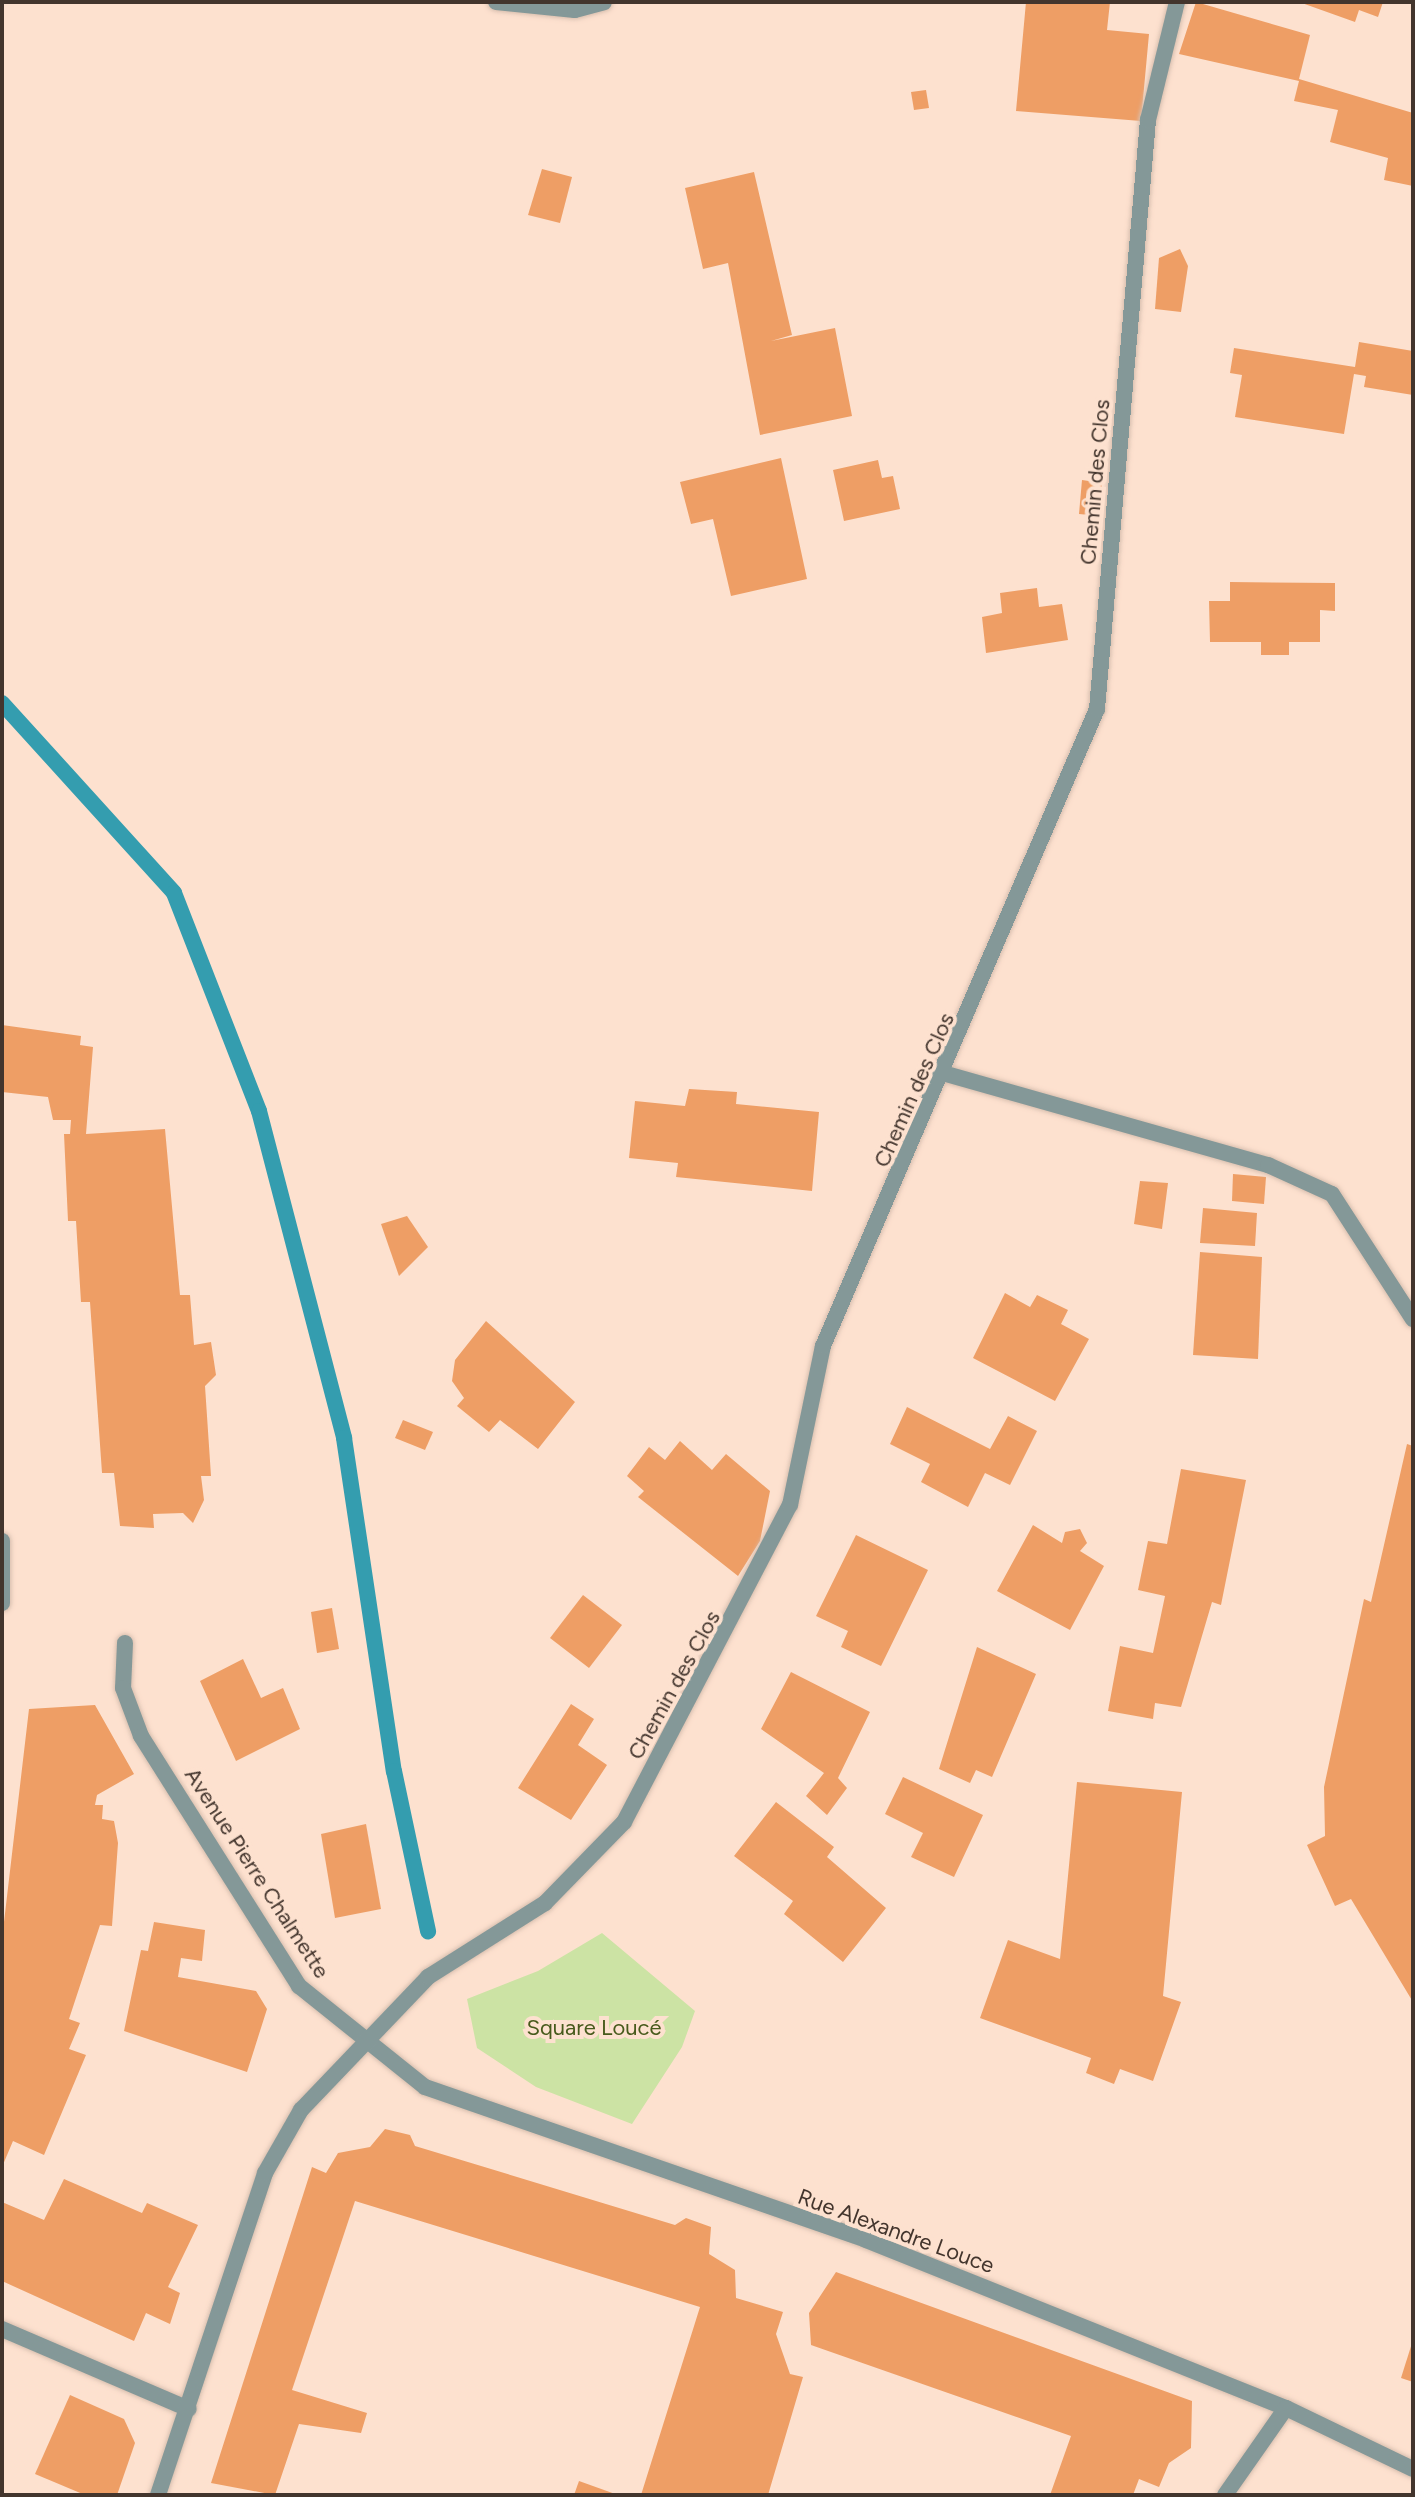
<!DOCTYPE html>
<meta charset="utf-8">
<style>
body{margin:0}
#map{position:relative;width:1415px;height:2497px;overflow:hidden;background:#fde1cf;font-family:Figtree,sans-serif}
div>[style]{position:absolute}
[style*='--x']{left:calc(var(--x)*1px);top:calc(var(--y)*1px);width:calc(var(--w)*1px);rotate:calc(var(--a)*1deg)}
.green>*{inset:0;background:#cce3a4}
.stream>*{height:16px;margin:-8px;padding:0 8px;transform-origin:8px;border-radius:8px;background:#349daf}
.building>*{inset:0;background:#ee9e65}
.roads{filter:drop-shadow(0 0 2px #d8bfaf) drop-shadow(0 0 2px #d8bfaf)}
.service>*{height:16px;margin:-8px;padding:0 8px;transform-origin:8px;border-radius:8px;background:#849898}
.minor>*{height:16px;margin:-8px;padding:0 8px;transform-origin:8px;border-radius:8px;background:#849898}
span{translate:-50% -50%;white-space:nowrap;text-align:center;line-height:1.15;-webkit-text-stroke:8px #fde1cf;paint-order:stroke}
.street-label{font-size:22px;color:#43352d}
.park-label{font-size:22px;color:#475a1b}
.frame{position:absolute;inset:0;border:4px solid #43352d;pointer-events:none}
</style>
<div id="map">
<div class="green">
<i style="clip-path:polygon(602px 1933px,695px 2011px,682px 2047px,632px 2124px,536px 2087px,477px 2048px,467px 1999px,538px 1971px)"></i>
</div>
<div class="stream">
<i style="--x:2;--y:703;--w:256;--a:47.8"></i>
<i style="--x:174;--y:893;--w:234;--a:68.7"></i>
<i style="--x:259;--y:1111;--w:338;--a:75.4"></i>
<i style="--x:344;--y:1438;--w:337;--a:81.5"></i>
<i style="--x:394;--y:1771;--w:164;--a:78"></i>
</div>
<div class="building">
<i style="clip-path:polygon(1026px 2px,1110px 2px,1107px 30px,1149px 34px,1141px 121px,1016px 111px)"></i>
<i style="clip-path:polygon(1196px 2px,1310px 35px,1299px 79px,1413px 113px,1413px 186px,1384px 180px,1388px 158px,1330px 142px,1338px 110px,1294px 101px,1299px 81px,1179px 54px)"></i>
<i style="clip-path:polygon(1299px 2px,1383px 2px,1378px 17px,1359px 10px,1355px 22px)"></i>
<i style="clip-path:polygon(926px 90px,929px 108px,914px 110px,911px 92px)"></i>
<i style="clip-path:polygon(542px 169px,572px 177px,560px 223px,528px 215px)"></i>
<i style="clip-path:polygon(754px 172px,792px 335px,771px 341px,835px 328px,852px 416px,760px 435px,728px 263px,703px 269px,685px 188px)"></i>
<i style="clip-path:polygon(1180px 249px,1188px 266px,1181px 312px,1155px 309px,1159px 258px)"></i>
<i style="clip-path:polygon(1359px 342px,1413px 351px,1413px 395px,1364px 387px,1366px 376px,1354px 374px,1344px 434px,1235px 417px,1242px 375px,1230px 373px,1234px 348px,1355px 367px)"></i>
<i style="clip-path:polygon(781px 458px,807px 579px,731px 596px,713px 519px,691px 524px,680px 482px)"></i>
<i style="clip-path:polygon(878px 460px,882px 478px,893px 476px,900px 509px,844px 521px,833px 470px)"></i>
<i style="clip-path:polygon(1082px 480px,1102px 483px,1100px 516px,1079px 514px)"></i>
<i style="clip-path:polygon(1230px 582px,1335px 583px,1335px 611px,1320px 610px,1320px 642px,1289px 642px,1289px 655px,1261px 655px,1261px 642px,1210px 642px,1209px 601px,1230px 601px)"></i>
<i style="clip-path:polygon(1037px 588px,1039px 607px,1062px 604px,1068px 640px,986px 653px,982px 617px,1002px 613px,1000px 593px)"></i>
<i style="clip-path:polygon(2px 1025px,81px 1036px,80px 1045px,93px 1047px,86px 1134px,165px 1129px,180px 1295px,190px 1295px,194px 1345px,211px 1342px,216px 1375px,205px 1386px,211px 1476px,201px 1476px,204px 1500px,193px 1523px,183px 1513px,153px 1514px,154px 1528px,120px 1526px,114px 1473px,102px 1473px,90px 1302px,81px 1302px,76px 1221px,68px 1221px,64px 1134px,70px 1134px,71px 1120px,53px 1120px,48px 1097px,2px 1092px)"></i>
<i style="clip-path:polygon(689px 1089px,737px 1092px,736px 1104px,819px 1112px,812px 1191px,676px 1177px,678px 1163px,629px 1158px,635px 1101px,685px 1106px)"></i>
<i style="clip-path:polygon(1233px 1174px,1266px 1177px,1264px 1204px,1232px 1201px)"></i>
<i style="clip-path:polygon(1140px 1181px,1168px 1183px,1162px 1229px,1134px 1224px)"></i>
<i style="clip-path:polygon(1203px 1208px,1257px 1213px,1255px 1246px,1200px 1243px)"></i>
<i style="clip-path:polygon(407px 1216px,428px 1247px,399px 1276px,381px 1224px)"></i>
<i style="clip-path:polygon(1200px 1252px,1262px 1257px,1258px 1359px,1193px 1355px)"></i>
<i style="clip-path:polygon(1005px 1293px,1030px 1307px,1037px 1295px,1068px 1310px,1061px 1324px,1089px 1339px,1055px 1401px,973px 1358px)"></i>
<i style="clip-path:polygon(486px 1321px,575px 1402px,538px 1449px,500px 1420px,489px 1432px,457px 1406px,464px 1398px,452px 1381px,455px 1360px)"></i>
<i style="clip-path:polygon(907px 1407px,990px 1449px,1008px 1416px,1037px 1431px,1010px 1485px,985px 1473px,968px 1507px,921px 1482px,930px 1464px,890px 1444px)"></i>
<i style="clip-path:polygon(403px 1420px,433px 1432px,425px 1450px,395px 1438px)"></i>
<i style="clip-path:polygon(680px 1441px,712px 1470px,726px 1454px,770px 1491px,760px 1541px,738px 1576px,638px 1497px,644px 1491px,627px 1476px,649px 1447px,665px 1460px)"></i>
<i style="clip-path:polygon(1407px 1444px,1413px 1446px,1413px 2002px,1351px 1899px,1335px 1906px,1307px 1845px,1325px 1836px,1324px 1787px,1364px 1599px,1371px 1602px)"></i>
<i style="clip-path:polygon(1181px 1469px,1246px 1480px,1221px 1605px,1212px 1602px,1181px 1707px,1155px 1703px,1153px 1719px,1108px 1711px,1120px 1646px,1153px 1653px,1165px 1596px,1138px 1590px,1148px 1541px,1167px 1544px)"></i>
<i style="clip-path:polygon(1033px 1525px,1062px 1543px,1065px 1532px,1080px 1529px,1087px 1543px,1080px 1551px,1104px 1566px,1070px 1630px,997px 1591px)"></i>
<i style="clip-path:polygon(856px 1535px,928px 1570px,881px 1666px,841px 1647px,848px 1631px,816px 1616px)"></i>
<i style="clip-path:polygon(583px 1595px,622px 1625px,589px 1668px,550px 1638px)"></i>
<i style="clip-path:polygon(332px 1608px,339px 1649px,317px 1653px,311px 1612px)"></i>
<i style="clip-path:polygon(977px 1647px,1036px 1674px,992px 1777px,976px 1770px,970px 1783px,939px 1769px)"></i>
<i style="clip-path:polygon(243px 1659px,261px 1698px,283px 1688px,300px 1729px,236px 1761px,200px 1681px)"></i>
<i style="clip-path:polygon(791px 1672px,870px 1712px,838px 1778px,847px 1788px,827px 1815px,806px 1796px,824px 1773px,761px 1729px)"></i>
<i style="clip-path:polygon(571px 1704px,594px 1719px,578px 1745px,607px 1765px,571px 1820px,518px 1788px)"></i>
<i style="clip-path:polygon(95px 1705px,134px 1774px,97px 1795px,95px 1805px,103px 1805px,102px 1819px,114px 1821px,118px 1843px,112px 1926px,100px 1925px,69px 2019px,80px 2023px,69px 2049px,86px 2055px,44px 2155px,13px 2141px,2px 2167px,2px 1939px,29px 1709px)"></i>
<i style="clip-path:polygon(903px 1777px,983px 1815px,954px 1877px,911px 1857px,923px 1833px,885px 1814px)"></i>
<i style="clip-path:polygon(1077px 1782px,1182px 1792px,1163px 1996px,1181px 2002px,1153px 2081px,1120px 2069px,1114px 2084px,1086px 2073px,1091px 2058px,980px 2018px,1008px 1940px,1060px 1959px)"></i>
<i style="clip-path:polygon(776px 1802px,834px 1847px,827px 1857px,886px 1908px,843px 1962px,784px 1914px,793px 1901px,734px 1856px)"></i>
<i style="clip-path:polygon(366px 1824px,381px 1909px,335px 1918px,321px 1834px)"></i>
<i style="clip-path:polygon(154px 1922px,205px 1930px,202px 1961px,181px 1958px,178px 1977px,256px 1991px,267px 2009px,247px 2072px,124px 2031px,141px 1950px,148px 1951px)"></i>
<i style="clip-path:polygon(385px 2129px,410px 2135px,415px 2146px,675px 2225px,686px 2218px,711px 2227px,709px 2254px,735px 2270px,736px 2298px,783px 2312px,776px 2334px,790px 2374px,803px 2377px,768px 2495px,641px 2495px,700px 2307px,355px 2201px,292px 2390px,367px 2413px,361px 2433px,299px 2424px,275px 2495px,211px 2483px,312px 2167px,326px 2173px,338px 2153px,370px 2147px)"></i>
<i style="clip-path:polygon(64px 2179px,142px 2213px,147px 2203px,198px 2225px,168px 2287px,180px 2293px,170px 2324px,146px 2313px,134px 2341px,2px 2281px,2px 2202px,44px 2220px)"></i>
<i style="clip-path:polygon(836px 2272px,1192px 2401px,1191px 2448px,1169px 2463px,1159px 2487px,1139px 2479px,1133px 2495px,1050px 2495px,1071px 2436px,811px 2345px,809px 2313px)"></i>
<i style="clip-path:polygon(1412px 2343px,1413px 2343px,1413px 2382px,1401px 2378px)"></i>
<i style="clip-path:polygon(70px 2395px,124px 2419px,135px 2443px,117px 2495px,85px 2495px,35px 2474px)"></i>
<i style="clip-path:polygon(579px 2481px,618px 2495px,574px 2495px)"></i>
</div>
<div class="roads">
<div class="service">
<i style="--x:946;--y:1074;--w:335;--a:15.8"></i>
<i style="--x:1268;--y:1165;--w:70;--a:24.4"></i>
<i style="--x:1332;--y:1194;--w:149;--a:57.1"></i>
</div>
<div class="minor">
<i style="--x:496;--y:2;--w:79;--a:5.8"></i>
<i style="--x:575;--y:10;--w:30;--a:-15"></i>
<i style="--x:2;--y:1541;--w:62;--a:90"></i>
<i style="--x:125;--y:1643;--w:45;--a:92.5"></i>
<i style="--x:123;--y:1688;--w:51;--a:69.4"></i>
<i style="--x:141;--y:1736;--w:296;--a:57.7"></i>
<i style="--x:299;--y:1986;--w:161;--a:38.7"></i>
<i style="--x:425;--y:2087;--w:467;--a:19.1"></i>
<i style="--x:866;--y:2240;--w:452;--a:21.8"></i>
<i style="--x:1286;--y:2408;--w:141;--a:25.7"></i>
<i style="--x:2;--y:2329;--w:203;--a:23.2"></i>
<i style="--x:158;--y:2495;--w:339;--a:-71.6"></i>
<i style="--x:265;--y:2173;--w:73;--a:-60.3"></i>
<i style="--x:301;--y:2110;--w:184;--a:-46.3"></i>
<i style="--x:428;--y:1977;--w:138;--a:-32.3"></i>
<i style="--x:545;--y:1903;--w:113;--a:-45.7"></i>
<i style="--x:624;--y:1822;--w:358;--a:-62.4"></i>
<i style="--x:790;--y:1505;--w:162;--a:-78.3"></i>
<i style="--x:823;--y:1346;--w:693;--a:-66.73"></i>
<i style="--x:1097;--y:709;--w:591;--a:-85.05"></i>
<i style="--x:1148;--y:120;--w:122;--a:-76.2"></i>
<i style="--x:1225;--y:2495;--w:106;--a:-55"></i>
</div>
</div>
<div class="street-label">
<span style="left:1095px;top:482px;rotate:-85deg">Chemin des Clos</span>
<span style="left:914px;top:1090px;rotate:-66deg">Chemin des Clos</span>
<span style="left:674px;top:1685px;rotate:-61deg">Chemin des Clos</span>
<span style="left:257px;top:1873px;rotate:57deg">Avenue Pierre Chalmette</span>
<span style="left:896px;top:2231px;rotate:20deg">Rue Alexandre Louce</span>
</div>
<div class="park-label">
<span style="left:594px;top:2028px">Square Loucé</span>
</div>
<div class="frame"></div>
</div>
